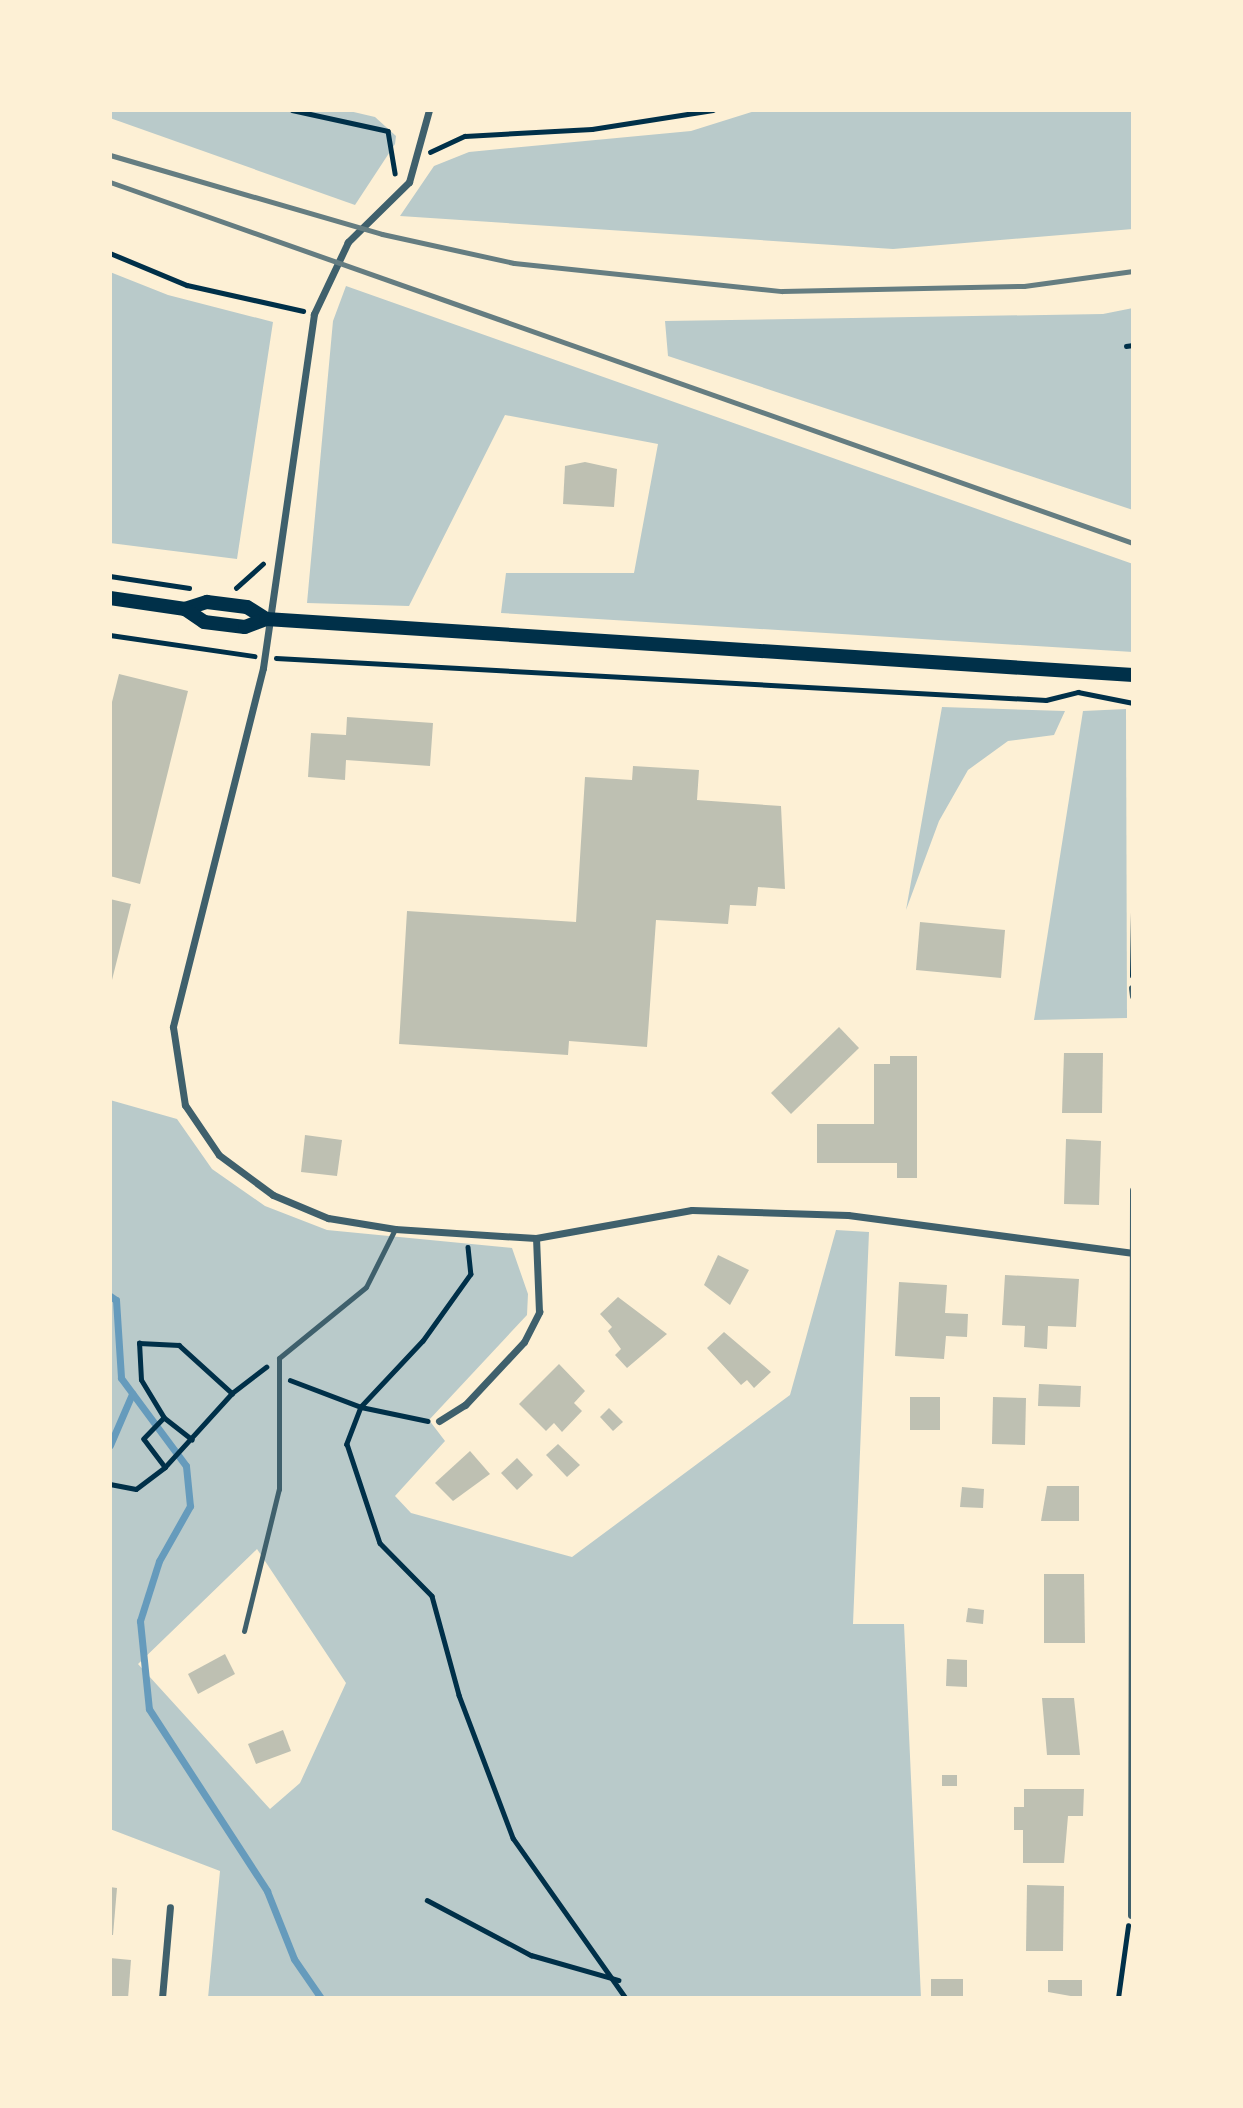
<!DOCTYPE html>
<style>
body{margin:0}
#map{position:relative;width:1243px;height:2108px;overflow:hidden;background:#fdf0d5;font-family:Rubik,sans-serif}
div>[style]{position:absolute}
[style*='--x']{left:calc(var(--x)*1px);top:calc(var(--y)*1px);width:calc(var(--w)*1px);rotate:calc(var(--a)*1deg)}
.green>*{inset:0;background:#b9caca}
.stream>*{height:7px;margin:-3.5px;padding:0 3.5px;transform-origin:3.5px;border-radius:3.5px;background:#669bbc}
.building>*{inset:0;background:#bec0b2}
.path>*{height:4.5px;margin:-2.25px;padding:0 2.25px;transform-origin:2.25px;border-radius:2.25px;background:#003049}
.service>*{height:5px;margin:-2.5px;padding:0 2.5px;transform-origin:2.5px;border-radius:2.5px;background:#3f606c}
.minor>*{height:7px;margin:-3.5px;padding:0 3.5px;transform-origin:3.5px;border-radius:3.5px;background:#3f606c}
.secondary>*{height:14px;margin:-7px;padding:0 7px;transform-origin:7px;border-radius:7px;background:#003049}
.rail>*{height:5px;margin:-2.5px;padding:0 2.5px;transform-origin:2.5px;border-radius:2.5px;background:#657d81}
span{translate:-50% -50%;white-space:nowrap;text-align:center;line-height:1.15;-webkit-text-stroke:6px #fdf0d5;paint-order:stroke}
.frame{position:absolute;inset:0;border:112px solid #fdf0d5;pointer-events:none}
</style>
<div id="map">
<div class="green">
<i style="clip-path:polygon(110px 110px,345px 110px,375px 117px,396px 136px,395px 144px,355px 205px,110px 118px)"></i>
<i style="clip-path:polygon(758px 110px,1133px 110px,1133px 229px,893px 249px,400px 216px,434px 166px,469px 152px,691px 131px)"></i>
<i style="clip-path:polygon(110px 272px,168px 295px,273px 322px,237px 559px,110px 543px)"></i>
<i style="clip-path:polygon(346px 286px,1133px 564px,1133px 652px,501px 613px,506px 573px,634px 573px,658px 444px,505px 415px,409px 606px,307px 603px,333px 321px)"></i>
<i style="clip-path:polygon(1133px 308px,1133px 510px,668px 356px,665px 321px,1103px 314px)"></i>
<i style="clip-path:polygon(942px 707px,1065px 711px,1054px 735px,1008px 741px,968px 770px,939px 821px,906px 910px)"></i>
<i style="clip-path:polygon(1126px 709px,1127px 1018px,1034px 1020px,1083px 711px)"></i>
<i style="clip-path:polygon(evenodd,110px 1100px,177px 1119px,212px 1169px,265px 1206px,327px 1230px,512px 1248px,528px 1294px,527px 1315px,429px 1420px,445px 1441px,395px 1496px,411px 1513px,572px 1557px,790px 1395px,836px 1230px,869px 1232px,853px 1624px,904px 1624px,921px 1998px,208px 1998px,220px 1871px,110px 1829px,110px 1100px,257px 1549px,346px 1683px,300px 1783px,270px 1809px,138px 1664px,257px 1549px)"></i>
</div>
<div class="stream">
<i style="--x:110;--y:1296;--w:7;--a:34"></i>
<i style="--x:116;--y:1300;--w:78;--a:86.3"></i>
<i style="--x:121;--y:1378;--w:109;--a:53.5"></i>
<i style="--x:186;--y:1466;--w:40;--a:84.3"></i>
<i style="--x:190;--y:1506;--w:63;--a:119.4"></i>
<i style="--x:159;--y:1561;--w:63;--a:107.6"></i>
<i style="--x:140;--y:1621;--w:88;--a:84.2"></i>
<i style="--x:149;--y:1709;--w:217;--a:57"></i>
<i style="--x:267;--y:1891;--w:73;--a:68.3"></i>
<i style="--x:294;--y:1959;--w:47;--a:55.3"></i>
<i style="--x:110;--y:1445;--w:56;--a:-66.7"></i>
</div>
<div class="building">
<i style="clip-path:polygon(585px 462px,617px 469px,614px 507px,563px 504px,565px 466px)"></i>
<i style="clip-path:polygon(119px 674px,188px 691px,140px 884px,110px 876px,110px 710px)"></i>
<i style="clip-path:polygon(347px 717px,433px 723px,430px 766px,346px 760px,345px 780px,308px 777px,311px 733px,346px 735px)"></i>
<i style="clip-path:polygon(633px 766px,699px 770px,697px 800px,781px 806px,785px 889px,758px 887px,756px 906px,730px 905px,728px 924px,656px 920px,647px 1047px,569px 1041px,568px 1055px,399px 1044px,407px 911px,576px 922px,585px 777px,632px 780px)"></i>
<i style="clip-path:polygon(110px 899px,131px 904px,111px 984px,110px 984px)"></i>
<i style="clip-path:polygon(920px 922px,1005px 930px,1001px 978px,916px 970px)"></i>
<i style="clip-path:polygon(839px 1027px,859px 1048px,791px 1114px,771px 1093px)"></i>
<i style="clip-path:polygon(1064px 1053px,1103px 1053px,1102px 1113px,1062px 1113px)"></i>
<i style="clip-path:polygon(890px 1056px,917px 1056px,917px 1178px,897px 1178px,897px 1163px,817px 1163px,817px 1124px,874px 1124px,874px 1064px,890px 1064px)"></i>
<i style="clip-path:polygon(305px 1135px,342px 1140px,337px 1176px,301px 1172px)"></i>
<i style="clip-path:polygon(1066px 1139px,1101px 1141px,1099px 1205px,1064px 1204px)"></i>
<i style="clip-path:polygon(718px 1255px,749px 1270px,730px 1305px,704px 1285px)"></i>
<i style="clip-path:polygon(1005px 1275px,1079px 1279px,1076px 1327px,1048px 1326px,1047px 1349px,1024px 1347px,1025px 1326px,1002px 1325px)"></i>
<i style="clip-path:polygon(899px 1282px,947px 1285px,945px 1313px,968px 1314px,967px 1337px,946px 1336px,944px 1359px,895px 1356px)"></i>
<i style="clip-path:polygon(618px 1297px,667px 1334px,627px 1368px,615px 1355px,621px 1349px,608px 1331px,612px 1327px,600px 1314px)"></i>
<i style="clip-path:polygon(724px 1332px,771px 1372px,754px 1388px,747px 1380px,741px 1385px,707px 1348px)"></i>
<i style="clip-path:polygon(559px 1364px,585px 1391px,574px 1403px,582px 1411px,562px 1432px,554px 1423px,546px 1431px,519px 1404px)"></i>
<i style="clip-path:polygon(1039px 1384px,1081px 1386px,1080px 1407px,1038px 1406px)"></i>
<i style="clip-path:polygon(910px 1397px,940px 1397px,940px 1430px,910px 1430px)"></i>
<i style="clip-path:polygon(993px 1397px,1026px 1398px,1025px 1445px,992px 1444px)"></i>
<i style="clip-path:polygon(609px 1408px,623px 1422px,613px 1431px,600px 1417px)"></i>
<i style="clip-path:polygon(558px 1444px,580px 1465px,567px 1477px,546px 1455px)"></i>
<i style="clip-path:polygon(470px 1451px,490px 1474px,453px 1501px,435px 1483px)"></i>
<i style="clip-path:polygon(517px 1458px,533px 1475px,517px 1490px,501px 1473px)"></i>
<i style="clip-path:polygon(1047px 1486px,1079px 1486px,1079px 1521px,1041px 1521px)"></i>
<i style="clip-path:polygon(962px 1487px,984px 1489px,983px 1508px,960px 1507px)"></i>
<i style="clip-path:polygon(1044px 1574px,1084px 1574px,1085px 1643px,1044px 1643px)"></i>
<i style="clip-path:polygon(968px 1608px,984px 1610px,983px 1624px,966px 1622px)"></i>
<i style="clip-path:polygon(225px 1654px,235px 1674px,198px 1694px,188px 1674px)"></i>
<i style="clip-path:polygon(947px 1659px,967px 1660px,967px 1687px,946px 1686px)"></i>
<i style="clip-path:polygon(1042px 1698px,1074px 1698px,1080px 1755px,1047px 1755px)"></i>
<i style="clip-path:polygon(283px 1730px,291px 1751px,256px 1764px,248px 1744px)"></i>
<i style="clip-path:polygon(942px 1775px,957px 1775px,957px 1786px,942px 1786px)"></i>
<i style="clip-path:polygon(1024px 1789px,1084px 1789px,1083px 1816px,1068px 1816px,1064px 1863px,1023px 1863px,1023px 1830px,1014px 1830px,1014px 1807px,1024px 1807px)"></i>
<i style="clip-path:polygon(1027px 1885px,1064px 1886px,1063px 1951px,1026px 1951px)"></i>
<i style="clip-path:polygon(110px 1887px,117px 1888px,113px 1935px,110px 1935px)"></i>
<i style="clip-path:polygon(110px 1958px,131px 1960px,128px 1998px,110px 1998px)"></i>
<i style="clip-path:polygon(931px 1979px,963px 1979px,963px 1997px,931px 1997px)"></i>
<i style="clip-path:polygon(1048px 1980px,1082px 1980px,1082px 1998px,1048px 1992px)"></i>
</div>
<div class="path">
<i style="--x:292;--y:110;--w:98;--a:12.3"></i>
<i style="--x:388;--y:131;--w:43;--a:80.5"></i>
<i style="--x:430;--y:152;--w:38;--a:-25"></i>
<i style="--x:465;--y:136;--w:127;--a:-3.2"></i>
<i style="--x:592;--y:129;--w:122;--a:-8.9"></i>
<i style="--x:110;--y:253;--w:83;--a:22.6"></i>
<i style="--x:187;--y:285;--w:119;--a:12.6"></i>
<i style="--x:1126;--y:346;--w:7;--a:-8"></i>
<i style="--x:110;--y:576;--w:80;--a:8.6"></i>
<i style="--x:236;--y:588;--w:36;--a:-42"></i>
<i style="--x:110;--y:635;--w:146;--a:8.3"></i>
<i style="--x:276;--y:658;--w:771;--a:3.12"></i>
<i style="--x:1046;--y:700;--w:33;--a:-14"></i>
<i style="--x:1078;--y:692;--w:56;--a:11.3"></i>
<i style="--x:1132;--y:976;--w:65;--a:-89.1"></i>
<i style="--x:468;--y:1247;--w:27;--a:84"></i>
<i style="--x:471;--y:1274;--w:82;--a:125.6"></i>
<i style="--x:423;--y:1341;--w:91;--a:133.2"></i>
<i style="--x:361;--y:1407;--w:40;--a:111"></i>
<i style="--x:347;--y:1444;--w:104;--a:71.6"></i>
<i style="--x:380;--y:1543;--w:74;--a:45.5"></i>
<i style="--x:432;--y:1596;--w:103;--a:74.7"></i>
<i style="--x:459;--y:1695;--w:153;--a:69.3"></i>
<i style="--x:513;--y:1838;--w:196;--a:54.8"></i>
<i style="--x:290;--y:1380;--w:76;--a:20.8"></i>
<i style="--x:361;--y:1407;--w:68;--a:11.8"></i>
<i style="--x:164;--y:1418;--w:29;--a:134"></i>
<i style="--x:144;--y:1439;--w:35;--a:53"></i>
<i style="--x:192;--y:1440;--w:36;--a:-142"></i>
<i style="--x:164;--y:1418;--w:44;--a:-121.2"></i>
<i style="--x:141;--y:1380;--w:37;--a:-93"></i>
<i style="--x:139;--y:1343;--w:40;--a:2.9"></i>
<i style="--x:179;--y:1345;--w:72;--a:42.2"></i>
<i style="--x:110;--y:1484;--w:26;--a:11"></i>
<i style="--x:136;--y:1489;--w:36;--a:-37"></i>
<i style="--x:165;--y:1467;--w:100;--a:-47.8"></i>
<i style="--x:232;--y:1393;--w:43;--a:-37.4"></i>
<i style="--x:427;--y:1900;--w:118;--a:27.9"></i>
<i style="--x:531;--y:1955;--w:91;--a:15.9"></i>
<i style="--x:1118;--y:1998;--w:73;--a:-82.1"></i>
</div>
<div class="service">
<i style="--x:244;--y:1631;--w:146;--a:-76.2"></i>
<i style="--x:279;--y:1489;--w:131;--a:-90"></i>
<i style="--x:279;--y:1358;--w:112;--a:-39.2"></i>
<i style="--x:366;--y:1287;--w:65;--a:-63.4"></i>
</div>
<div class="minor">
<i style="--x:429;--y:110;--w:75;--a:105.5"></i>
<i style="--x:409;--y:182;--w:86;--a:135.5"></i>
<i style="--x:348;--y:242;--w:80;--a:115.3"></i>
<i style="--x:314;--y:314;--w:358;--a:98.2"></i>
<i style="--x:263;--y:668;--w:370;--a:104.1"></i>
<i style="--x:173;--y:1027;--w:79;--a:81.3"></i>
<i style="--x:185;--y:1105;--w:60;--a:55.8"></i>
<i style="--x:219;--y:1155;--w:67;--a:36.5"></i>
<i style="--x:273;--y:1195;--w:60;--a:22.7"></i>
<i style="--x:328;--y:1218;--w:68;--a:9.3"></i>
<i style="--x:395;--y:1229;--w:141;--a:3.7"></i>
<i style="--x:536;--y:1238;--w:158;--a:-10.2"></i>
<i style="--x:692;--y:1210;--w:156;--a:1.8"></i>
<i style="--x:848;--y:1215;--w:288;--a:7.6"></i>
<i style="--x:1132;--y:988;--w:8;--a:83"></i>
<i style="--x:439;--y:1421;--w:31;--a:-32"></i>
<i style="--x:465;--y:1405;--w:86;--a:-46.9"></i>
<i style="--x:524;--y:1342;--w:34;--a:-63"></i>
<i style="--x:539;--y:1312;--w:74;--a:-92.3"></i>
<i style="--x:1131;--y:1915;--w:725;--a:-89.84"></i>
<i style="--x:162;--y:1998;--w:91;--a:-85"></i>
</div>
<div class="secondary">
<i style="--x:110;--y:598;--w:76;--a:8.3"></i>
<i style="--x:185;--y:609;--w:23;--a:-18"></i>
<i style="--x:207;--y:602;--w:40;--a:7.1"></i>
<i style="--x:247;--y:607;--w:22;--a:32"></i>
<i style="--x:185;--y:609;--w:23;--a:34"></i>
<i style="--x:204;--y:622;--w:41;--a:7"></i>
<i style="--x:245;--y:627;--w:22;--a:-21"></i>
<i style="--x:266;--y:619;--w:869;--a:3.7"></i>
</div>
<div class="rail">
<i style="--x:110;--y:155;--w:283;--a:16.2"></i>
<i style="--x:382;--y:234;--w:135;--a:12.4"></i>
<i style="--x:514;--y:263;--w:269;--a:6"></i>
<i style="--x:782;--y:291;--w:242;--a:-1.2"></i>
<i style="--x:1024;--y:286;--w:110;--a:-7.8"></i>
<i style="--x:110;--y:182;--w:1085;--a:19.44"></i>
</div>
<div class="frame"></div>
</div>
